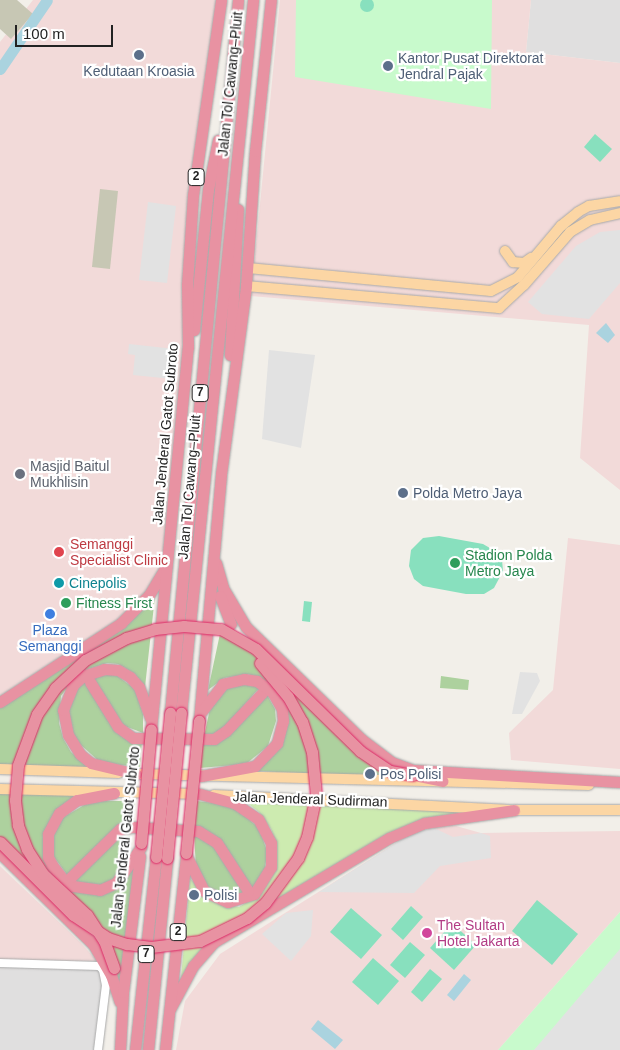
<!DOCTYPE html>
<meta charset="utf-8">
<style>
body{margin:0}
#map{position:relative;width:620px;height:1050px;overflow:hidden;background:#f2efe9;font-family:Arial,sans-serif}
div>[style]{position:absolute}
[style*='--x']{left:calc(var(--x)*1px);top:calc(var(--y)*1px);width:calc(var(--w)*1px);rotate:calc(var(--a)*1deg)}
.residential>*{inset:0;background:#e0dfdf}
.commercial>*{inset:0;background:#f2dad9}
.construction>*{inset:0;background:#c7c7b4}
.grass>*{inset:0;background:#cdebb0}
.forest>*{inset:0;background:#add19e}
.park>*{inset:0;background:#c8facc}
.pitch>*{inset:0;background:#88e0be}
.round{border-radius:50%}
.parking>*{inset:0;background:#e2e2e2}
.water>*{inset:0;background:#aad3df}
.river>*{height:11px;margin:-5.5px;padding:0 5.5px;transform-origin:5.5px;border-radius:5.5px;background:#aad3df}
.roads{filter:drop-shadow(0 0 1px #a9a9a9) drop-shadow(0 0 1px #a9a9a9)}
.minor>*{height:8px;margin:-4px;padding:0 4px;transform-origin:4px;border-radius:4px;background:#fff}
.major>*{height:10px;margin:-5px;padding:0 5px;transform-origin:5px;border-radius:5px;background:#fcd6a4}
.highway>*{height:11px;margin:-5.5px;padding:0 5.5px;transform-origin:5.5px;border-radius:5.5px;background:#e892a2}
.bridges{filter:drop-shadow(0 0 1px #dc2a67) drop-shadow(0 0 1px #dc2a67)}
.highway-bridge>*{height:11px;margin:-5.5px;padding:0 5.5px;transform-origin:5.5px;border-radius:5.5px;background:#e892a2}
.dots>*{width:14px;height:14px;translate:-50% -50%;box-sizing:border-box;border:2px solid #fff;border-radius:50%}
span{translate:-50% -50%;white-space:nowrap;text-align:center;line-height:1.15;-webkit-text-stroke:4.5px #fff;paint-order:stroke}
.shield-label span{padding:1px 4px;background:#fff;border:1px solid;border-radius:4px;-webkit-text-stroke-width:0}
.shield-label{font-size:12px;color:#222;font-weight:700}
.service-label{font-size:14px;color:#4e5e75}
.left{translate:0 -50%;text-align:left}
.street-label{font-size:14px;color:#222}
.worship-label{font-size:14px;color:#5b616d}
.health-label{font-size:14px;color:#be3a42}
.leisure-label{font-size:14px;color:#27864d}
.culture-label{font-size:14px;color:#0d838f}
.shop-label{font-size:14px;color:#366cbe}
.hotel-label{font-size:14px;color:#b23c85}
.scale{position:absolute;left:15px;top:25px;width:98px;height:22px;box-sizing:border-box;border:2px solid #222;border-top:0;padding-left:6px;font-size:15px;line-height:18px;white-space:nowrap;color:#222;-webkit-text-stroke:4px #fff;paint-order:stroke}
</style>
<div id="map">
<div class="residential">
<i style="clip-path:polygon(531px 0,620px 0,620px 63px,526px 52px)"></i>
<i style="clip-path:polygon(0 960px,97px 961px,107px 995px,102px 1050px,0 1050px)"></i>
</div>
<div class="commercial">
<i style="clip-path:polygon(33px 0,220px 0,202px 136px,169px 558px,136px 610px,0 702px,0 42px)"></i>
<i style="clip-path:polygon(280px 0,531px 0,526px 52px,620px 63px,620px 490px,580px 458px,589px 325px,251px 296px)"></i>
<i style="clip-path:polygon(568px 538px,620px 545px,620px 769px,511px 760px,509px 733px,553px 690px)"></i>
<i style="clip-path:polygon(449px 824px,481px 833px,620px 831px,620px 912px,498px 1050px,176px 1050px,185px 1001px,220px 954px,412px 833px)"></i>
<i style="clip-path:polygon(0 866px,81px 943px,97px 961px,0 960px)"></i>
</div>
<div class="construction">
<i style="clip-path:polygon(0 0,17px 0,33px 14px,11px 39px,0 29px)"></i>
<i style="clip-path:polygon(100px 189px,118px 191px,110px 269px,92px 267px)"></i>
</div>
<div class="grass">
<i style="clip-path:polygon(245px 801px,406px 807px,463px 813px,420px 820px,211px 942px,181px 978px,190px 878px,210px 901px,239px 907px,261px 893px,276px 866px,276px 842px,271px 829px,259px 812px)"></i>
</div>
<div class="forest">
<i style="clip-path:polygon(156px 587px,145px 687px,135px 674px,118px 664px,107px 663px,79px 672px,61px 696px,59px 723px,63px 738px,71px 752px,88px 768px,0 764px,0 702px,121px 623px)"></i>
<i style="clip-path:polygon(221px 629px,236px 637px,360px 751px,432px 779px,255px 771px,264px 763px,286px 715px,249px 674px,224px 678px,208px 690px)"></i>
<i style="clip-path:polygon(115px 674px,135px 689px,143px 714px,143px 733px,122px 725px,91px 676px)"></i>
<i style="clip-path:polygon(441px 676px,469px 680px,468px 690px,440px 688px)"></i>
<i style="clip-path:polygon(85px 680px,103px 711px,142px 741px,140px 767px,101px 763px,72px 737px,67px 711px,77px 686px)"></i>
<i style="clip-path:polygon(243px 682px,260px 687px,221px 732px,204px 736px,211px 704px,222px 689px)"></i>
<i style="clip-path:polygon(266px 693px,275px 709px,276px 721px,268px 746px,246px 764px,200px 768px,203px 742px)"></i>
<i style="clip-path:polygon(0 789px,78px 791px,67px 806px,47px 845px,63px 879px,107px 887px,141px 847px,123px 992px,104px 941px,0 842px)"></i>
<i style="clip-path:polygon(91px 801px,135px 801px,133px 824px,68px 876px,54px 857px,53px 836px,62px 818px)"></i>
<i style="clip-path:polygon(197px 801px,232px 805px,259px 828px,267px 851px,266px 861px,264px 873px,253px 890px,195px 827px)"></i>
<i style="clip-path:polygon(194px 834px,212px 844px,245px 894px,229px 895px,207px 886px,196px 867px)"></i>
<i style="clip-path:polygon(130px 836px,123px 866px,116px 877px,105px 884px,92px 887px,74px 882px,117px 838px)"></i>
</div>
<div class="park">
<i style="clip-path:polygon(296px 0,492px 0,491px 109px,295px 77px)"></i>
<i style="clip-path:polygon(620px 912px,620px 1050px,498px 1050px)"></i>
</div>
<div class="pitch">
<i class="round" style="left:360px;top:-2px;width:14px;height:14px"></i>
<i style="clip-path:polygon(595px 134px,612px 149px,600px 162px,584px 147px)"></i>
<i style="clip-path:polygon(439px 536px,483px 544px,495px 551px,502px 560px,503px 571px,494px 588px,484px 594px,466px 594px,423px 586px,414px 579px,409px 566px,411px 550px,423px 538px)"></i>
<i style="clip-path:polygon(304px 601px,312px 602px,310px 622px,302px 621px)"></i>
<i style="clip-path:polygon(537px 900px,578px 934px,552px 965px,512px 931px)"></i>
<i style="clip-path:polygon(411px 906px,423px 917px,403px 940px,391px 929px)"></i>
<i style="clip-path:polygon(351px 908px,382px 935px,361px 959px,330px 932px)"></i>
<i style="clip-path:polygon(452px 923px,476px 945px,454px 970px,430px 948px)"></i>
<i style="clip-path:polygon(410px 942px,425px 955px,405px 978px,390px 965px)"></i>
<i style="clip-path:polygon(373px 958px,399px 981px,378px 1005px,352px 982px)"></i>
<i style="clip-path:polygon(430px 969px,442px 979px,422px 1002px,411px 992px)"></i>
</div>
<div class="parking">
<i style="clip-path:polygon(148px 202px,176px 206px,167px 283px,139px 280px)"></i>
<i style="clip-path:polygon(620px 230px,620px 283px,589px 319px,542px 314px,528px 302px,576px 246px,600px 232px)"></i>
<i style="clip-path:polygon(129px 344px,175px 349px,172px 379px,133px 375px,135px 355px,128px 354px)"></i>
<i style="clip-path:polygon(269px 350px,315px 355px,301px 448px,262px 439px)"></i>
<i style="clip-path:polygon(520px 672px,537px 673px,540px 681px,522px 714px,512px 714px)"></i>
<i style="clip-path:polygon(434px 828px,453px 837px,481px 833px,490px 836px,491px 858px,440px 866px,414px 893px,319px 892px,412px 833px)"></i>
<i style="clip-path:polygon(313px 910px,311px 936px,291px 961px,262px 934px,286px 913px)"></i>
<i style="clip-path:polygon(620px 949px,620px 1050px,534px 1050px)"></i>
</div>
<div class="water">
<i style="clip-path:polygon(606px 323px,615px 335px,608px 343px,596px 333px)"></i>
<i style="clip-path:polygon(464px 974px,471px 980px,454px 1001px,447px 995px)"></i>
<i style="clip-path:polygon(318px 1020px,343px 1040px,335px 1049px,311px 1029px)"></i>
</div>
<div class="river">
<i style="--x:0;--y:69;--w:83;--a:-55.7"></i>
</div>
<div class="roads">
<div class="minor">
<i style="--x:0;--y:963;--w:99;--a:1.7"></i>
<i style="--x:99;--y:966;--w:6;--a:45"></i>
<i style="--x:103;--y:970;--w:15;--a:79"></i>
<i style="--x:106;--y:985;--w:65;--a:97"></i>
</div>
<div class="major">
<i style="--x:505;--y:251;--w:14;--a:54"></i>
<i style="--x:513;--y:262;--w:11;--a:5"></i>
<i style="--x:524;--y:263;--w:9;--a:-36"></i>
<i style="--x:248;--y:268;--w:244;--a:5.4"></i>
<i style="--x:491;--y:291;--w:30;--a:-27"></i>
<i style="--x:518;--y:277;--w:67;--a:-49.9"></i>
<i style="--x:561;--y:226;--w:22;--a:-39"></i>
<i style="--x:578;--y:212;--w:13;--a:-29"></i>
<i style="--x:589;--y:206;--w:31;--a:-9"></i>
<i style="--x:246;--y:286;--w:254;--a:5"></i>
<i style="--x:499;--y:308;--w:34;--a:-43"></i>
<i style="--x:524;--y:285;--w:70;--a:-49"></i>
<i style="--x:570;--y:232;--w:23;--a:-31"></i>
<i style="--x:590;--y:220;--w:31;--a:-13"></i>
<i style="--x:0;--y:769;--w:119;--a:1.9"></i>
<i style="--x:141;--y:774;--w:448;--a:1.4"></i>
<i style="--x:0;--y:789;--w:200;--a:1.4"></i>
<i style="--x:214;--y:795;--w:300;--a:2.9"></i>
<i style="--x:514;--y:810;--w:106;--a:0"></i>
</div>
<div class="highway">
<i style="--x:194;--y:330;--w:141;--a:-84.3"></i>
<i style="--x:208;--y:190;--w:51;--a:-78.7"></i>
<i style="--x:230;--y:355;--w:146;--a:-86.9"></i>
<i style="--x:216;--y:563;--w:26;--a:74"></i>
<i style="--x:223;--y:588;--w:45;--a:59.5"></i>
<i style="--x:246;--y:627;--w:161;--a:44.2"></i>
<i style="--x:361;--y:739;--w:38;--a:37"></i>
<i style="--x:391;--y:762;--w:23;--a:20"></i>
<i style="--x:413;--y:770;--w:207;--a:3.3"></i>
<i style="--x:220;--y:596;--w:30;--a:69"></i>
<i style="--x:90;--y:682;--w:53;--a:58.1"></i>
<i style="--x:118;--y:727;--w:19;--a:36"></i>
<i style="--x:133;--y:738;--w:81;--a:0.7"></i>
<i style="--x:214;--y:739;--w:14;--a:-34"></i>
<i style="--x:226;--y:731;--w:52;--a:-46.5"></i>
<i style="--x:0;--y:702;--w:145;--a:-33.1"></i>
<i style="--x:121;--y:623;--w:40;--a:-45"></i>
<i style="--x:149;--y:595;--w:31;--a:-59"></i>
<i style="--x:170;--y:713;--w:716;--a:-84.55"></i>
<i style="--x:181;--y:713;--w:717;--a:-84.23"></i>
<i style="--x:199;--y:721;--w:248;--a:-84.9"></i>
<i style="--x:221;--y:474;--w:190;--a:-82.4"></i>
<i style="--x:246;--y:286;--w:135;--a:-86.2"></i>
<i style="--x:255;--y:151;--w:152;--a:-84"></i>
<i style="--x:151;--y:729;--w:384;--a:-84.5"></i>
<i style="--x:188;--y:347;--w:62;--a:-90.9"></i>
<i style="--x:187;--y:285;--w:90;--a:-86.2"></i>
<i style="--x:193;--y:195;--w:197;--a:-81.8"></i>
<i style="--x:136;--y:774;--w:46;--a:-166.3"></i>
<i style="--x:91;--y:763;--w:14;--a:-141"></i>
<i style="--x:80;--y:754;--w:22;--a:-122"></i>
<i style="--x:68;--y:735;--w:25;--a:-101"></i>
<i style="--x:63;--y:710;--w:27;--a:-68"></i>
<i style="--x:73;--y:685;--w:13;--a:-42"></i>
<i style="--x:83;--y:676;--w:22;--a:-18"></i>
<i style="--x:104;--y:669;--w:14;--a:4"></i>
<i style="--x:118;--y:670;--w:14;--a:30"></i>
<i style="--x:130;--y:677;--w:13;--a:48"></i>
<i style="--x:139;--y:687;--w:33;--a:70"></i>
<i style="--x:201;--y:776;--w:55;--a:-10.5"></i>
<i style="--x:255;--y:766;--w:32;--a:-46"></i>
<i style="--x:277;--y:743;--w:23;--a:-75"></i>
<i style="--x:283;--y:721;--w:12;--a:-95"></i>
<i style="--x:282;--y:709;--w:20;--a:-120"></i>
<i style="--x:272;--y:692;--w:19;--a:-144"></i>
<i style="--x:257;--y:681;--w:13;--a:-171"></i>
<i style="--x:244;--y:679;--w:22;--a:167"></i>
<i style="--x:223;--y:684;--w:34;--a:128"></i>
<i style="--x:419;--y:776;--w:24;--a:12"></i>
<i style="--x:114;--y:793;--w:38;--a:169"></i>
<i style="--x:77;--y:800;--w:22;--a:144"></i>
<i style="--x:59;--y:813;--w:24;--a:118"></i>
<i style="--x:48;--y:834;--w:23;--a:90"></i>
<i style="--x:48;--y:857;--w:9;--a:63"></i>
<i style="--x:52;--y:865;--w:18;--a:52"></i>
<i style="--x:63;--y:879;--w:12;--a:35"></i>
<i style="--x:73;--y:886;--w:27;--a:8"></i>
<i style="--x:100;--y:890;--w:17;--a:-24"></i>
<i style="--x:116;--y:883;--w:44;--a:-55.2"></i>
<i style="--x:0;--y:853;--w:130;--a:44.4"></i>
<i style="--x:93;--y:944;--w:36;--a:60"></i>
<i style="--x:111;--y:975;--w:28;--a:72"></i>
<i style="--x:186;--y:855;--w:40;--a:63.4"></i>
<i style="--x:204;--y:891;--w:26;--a:25"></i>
<i style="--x:228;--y:902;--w:27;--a:-17"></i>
<i style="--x:254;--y:894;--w:32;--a:-58"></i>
<i style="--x:271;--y:867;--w:24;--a:-90"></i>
<i style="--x:271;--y:843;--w:27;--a:-118"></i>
<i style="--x:258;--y:819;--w:29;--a:-146"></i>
<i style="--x:234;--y:803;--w:35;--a:-165"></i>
<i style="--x:71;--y:877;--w:69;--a:-44.4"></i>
<i style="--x:120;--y:829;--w:12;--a:-9"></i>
<i style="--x:132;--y:827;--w:66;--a:3.5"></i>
<i style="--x:198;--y:831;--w:22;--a:32"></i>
<i style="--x:217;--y:843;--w:57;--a:57.1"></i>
<i style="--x:170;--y:1009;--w:49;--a:-61.9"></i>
<i style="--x:193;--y:966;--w:32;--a:-49"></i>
<i style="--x:214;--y:942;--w:204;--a:-30.7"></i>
<i style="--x:389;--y:838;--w:39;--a:-23"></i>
<i style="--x:425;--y:823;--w:90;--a:-8.3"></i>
<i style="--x:120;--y:1050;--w:58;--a:-87"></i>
<i style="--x:123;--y:992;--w:137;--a:-82.9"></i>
<i style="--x:135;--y:1050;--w:194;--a:-83.8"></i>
<i style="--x:148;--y:1050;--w:193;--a:-84.3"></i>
<i style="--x:165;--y:1050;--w:193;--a:-83.8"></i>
</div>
</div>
<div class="bridges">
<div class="highway-bridge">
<i style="--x:0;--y:842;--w:103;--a:45"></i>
<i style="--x:73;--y:915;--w:42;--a:33.3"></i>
<i style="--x:108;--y:938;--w:20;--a:18"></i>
<i style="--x:127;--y:944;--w:24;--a:7"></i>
<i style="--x:151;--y:947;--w:49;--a:-7"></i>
<i style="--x:200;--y:941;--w:52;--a:-26.1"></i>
<i style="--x:247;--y:918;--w:23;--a:-40"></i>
<i style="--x:265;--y:903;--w:56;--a:-53.7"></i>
<i style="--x:298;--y:858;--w:23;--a:-67"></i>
<i style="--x:307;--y:837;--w:43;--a:-77.9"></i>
<i style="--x:316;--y:795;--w:43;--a:-95.3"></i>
<i style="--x:312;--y:752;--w:32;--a:-108"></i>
<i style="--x:302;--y:722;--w:29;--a:-119"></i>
<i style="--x:288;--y:697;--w:44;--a:-129.5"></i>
<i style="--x:141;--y:843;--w:114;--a:-85"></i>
<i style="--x:186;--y:853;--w:133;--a:-84.4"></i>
<i style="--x:156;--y:857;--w:145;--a:-84.4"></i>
<i style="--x:167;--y:858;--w:146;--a:-84.5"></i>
<i style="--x:114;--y:968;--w:29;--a:-110"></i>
<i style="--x:104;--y:941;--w:31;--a:-123"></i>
<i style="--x:87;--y:915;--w:60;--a:-137"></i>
<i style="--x:43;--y:874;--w:30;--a:-123"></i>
<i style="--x:27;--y:849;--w:26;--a:-111"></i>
<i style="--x:18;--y:825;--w:25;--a:-97"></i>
<i style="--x:15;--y:800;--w:35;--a:-85"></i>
<i style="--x:18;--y:765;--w:54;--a:-69.6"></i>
<i style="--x:37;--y:714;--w:32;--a:-55"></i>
<i style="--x:55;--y:688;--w:41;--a:-43"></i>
<i style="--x:85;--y:660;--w:47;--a:-28.2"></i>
<i style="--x:126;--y:638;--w:30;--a:-17"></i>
<i style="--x:155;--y:629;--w:29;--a:-6"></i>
<i style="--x:184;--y:626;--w:37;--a:5"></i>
<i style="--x:221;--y:629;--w:40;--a:29.7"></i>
<i style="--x:256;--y:649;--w:146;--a:44.4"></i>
<i style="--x:360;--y:751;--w:36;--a:34"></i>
<i style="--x:390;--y:771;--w:23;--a:10"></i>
</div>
</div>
<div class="dots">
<i style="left:139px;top:55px;background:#5c6f8a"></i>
<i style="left:388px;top:66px;background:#5c6f8a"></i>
<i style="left:20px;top:474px;background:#6b7280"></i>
<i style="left:403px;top:493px;background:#5c6f8a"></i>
<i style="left:59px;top:552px;background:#e0444e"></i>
<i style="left:455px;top:563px;background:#2e9e5b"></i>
<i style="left:59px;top:583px;background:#0f9aa8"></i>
<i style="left:66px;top:603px;background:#2e9e5b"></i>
<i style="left:50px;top:614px;background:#3f7fe0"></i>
<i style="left:370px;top:774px;background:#5c6f8a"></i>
<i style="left:194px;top:895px;background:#5c6f8a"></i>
<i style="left:427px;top:933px;background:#d1479c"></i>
</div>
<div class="shield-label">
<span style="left:196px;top:177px">2</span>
<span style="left:200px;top:393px">7</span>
<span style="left:178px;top:932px">2</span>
<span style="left:146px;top:954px">7</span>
</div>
<div class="service-label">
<span class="left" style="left:398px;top:66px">Kantor Pusat Direktorat<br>Jendral Pajak</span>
<span style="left:139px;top:71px">Kedutaan Kroasia</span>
<span class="left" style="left:413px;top:493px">Polda Metro Jaya</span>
<span class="left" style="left:380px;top:774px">Pos Polisi</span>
<span class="left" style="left:204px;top:895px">Polisi</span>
</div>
<div class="street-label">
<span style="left:230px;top:84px;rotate:-84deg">Jalan Tol Cawang–Pluit</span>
<span style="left:165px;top:434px;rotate:-85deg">Jalan Jenderal Gatot Subroto</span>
<span style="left:189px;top:487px;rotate:-85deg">Jalan Tol Cawang–Pluit</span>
<span style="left:310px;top:799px;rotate:2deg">Jalan Jenderal Sudirman</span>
<span style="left:125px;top:837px;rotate:-84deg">Jalan Jenderal Gatot Subroto</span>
</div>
<div class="worship-label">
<span class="left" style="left:30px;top:474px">Masjid Baitul<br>Mukhlisin</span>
</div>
<div class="health-label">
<span class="left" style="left:70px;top:552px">Semanggi<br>Specialist Clinic</span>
</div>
<div class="leisure-label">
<span class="left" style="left:465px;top:563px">Stadion Polda<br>Metro Jaya</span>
<span class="left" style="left:76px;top:603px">Fitness First</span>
</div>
<div class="culture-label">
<span class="left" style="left:69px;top:583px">Cinepolis</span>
</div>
<div class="shop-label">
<span style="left:50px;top:638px">Plaza<br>Semanggi</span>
</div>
<div class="hotel-label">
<span class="left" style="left:437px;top:933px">The Sultan<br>Hotel Jakarta</span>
</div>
<div class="scale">100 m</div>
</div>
